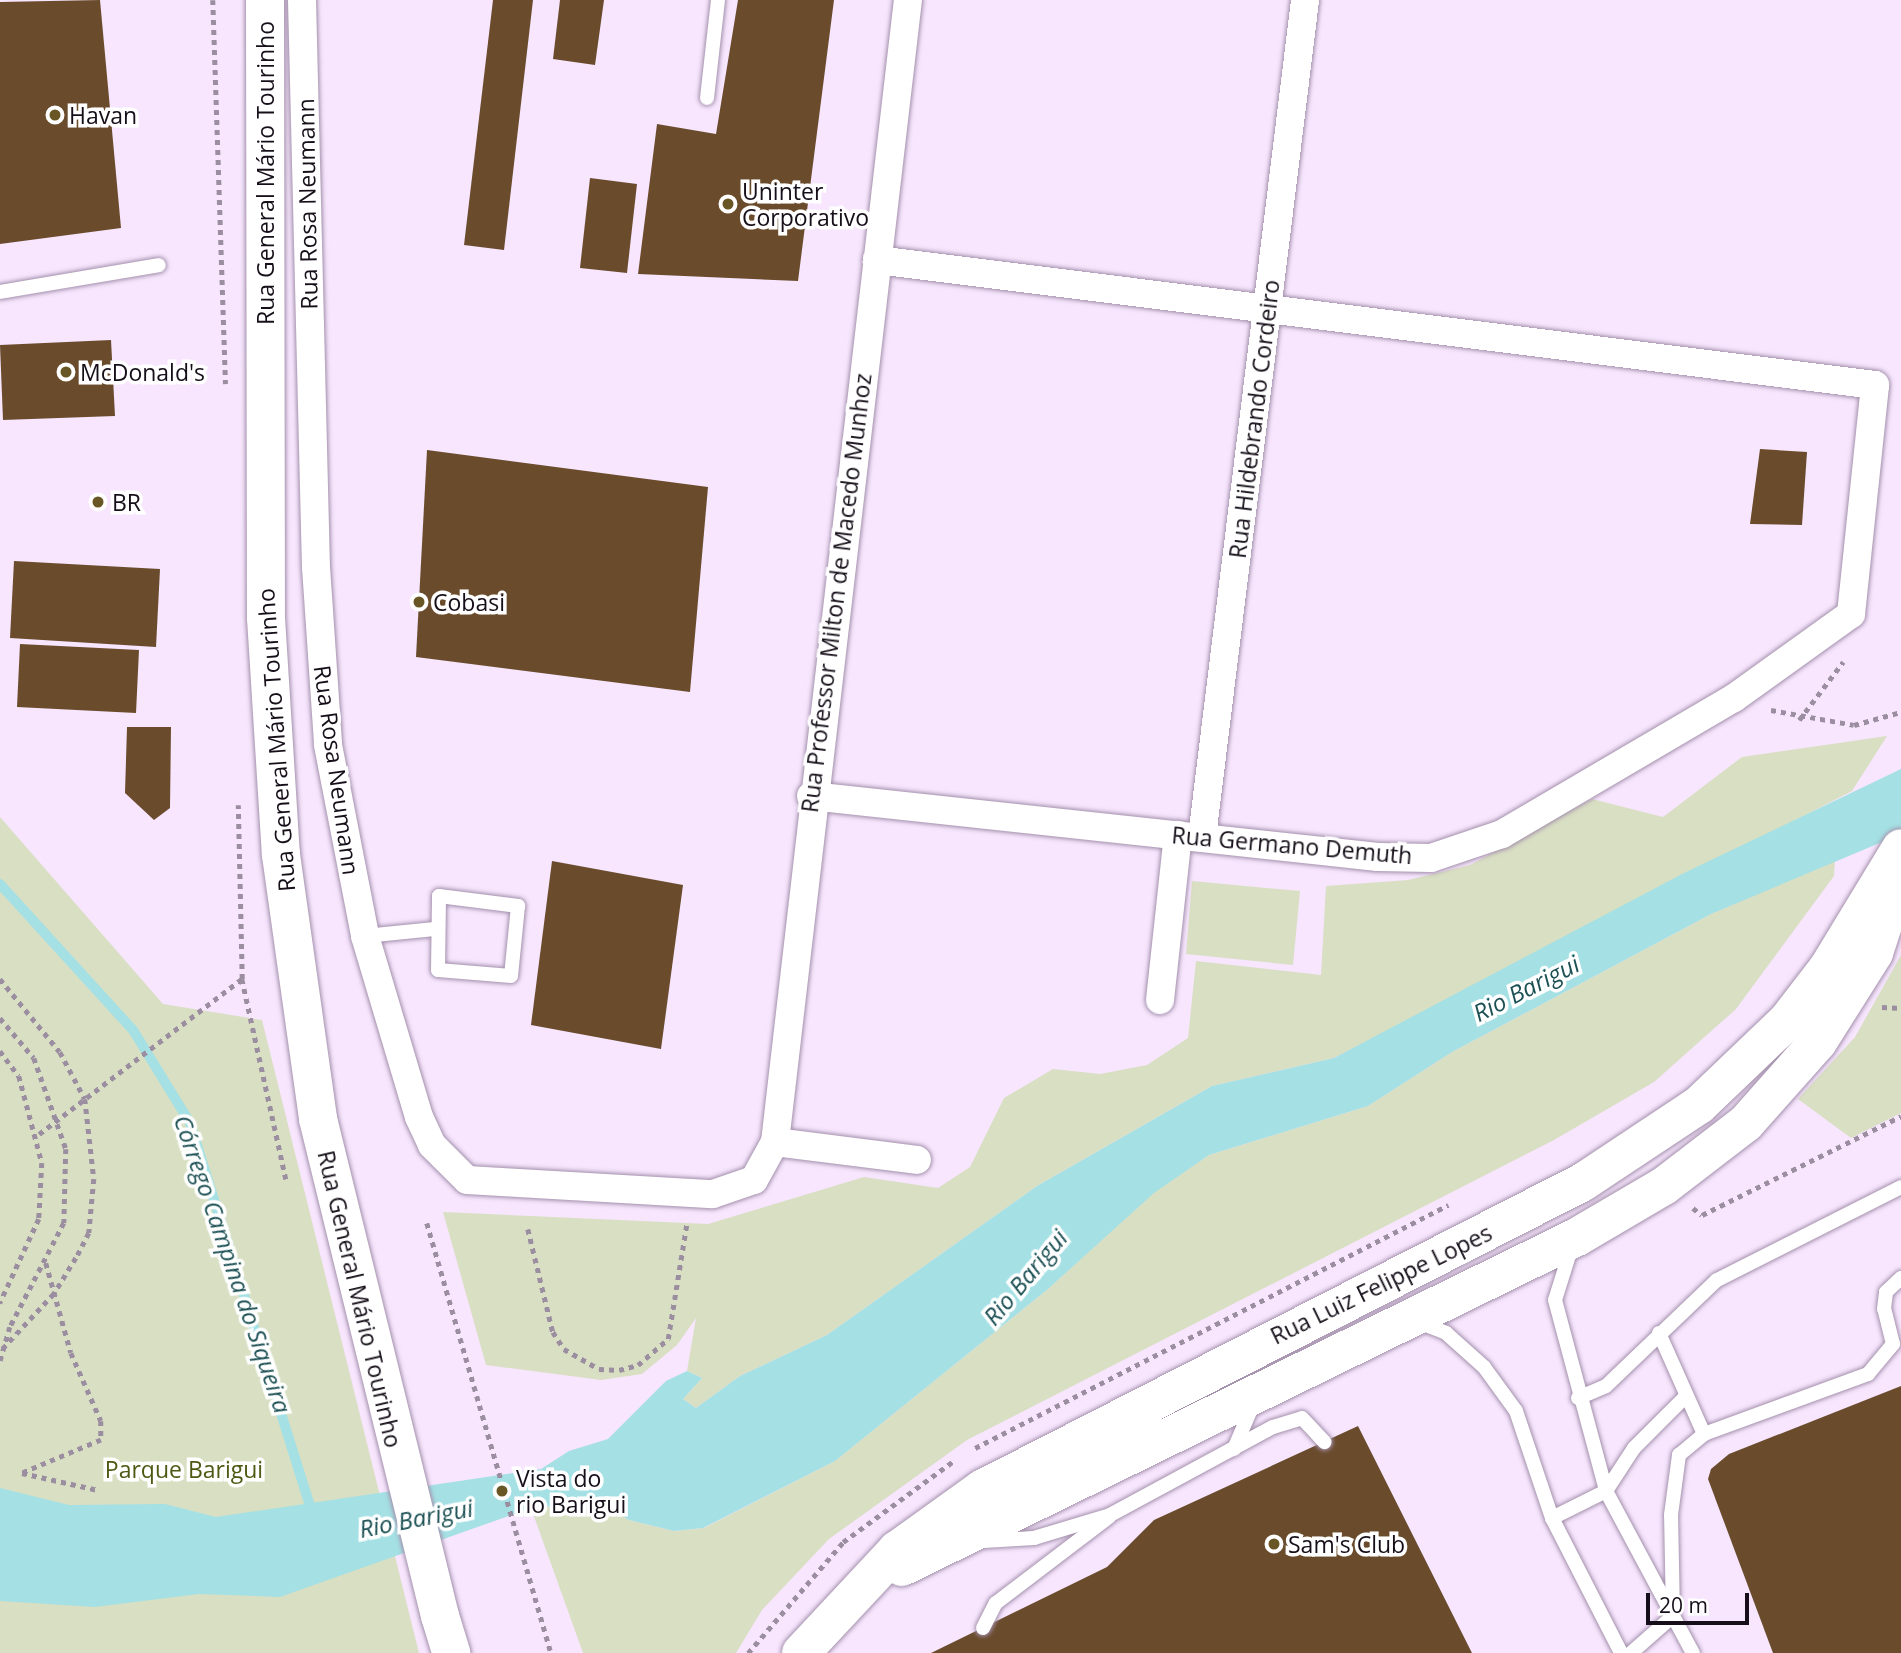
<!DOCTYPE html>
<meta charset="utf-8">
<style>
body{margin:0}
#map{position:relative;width:1901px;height:1653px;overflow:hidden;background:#f7e6fe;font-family:"Open Sans",sans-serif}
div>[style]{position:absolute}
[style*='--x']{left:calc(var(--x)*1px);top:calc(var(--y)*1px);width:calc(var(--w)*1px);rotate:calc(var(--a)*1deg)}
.green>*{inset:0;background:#d9dfc3}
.water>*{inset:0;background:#a4e0e4}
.stream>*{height:10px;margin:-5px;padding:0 5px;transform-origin:5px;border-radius:5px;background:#a4e0e4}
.building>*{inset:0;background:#6a4c2d}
.path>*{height:4.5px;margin-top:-2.25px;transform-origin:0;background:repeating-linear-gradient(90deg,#9b8ea0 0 5px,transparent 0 10px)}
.roads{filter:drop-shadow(0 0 2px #a490ac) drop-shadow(0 0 2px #a490ac)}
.service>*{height:14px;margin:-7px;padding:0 7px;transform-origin:7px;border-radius:7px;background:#fff}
.minor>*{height:28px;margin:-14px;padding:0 14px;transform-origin:14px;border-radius:14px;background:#fff}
.primary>*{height:38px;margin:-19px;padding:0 19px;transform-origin:19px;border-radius:19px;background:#fff}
.motorway>*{height:38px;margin:-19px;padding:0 19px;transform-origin:19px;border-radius:19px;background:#fff}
.dots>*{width:19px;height:19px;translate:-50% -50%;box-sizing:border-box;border:4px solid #fff;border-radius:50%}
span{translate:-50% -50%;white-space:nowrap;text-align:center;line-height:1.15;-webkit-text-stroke:7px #fff;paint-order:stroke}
.poi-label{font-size:23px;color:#160f19}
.left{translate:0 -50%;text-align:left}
.street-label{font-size:23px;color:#160f19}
.park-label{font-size:23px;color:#4f5914}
.water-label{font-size:24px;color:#1c5054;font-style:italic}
.scale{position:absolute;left:1646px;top:1593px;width:103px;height:32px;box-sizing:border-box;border:4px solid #160f19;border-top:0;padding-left:9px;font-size:21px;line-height:24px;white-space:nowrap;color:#160f19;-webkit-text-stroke:5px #fff;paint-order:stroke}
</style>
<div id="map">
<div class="green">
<i style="clip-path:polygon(1887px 736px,1852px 791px,1334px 1058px,1212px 1086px,1037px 1186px,827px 1335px,740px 1376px,696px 1408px,683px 1399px,702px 1378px,687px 1371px,696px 1318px,677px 1345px,642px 1374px,601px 1380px,486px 1365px,443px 1212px,708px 1224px,864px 1177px,938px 1188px,970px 1167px,1004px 1098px,1053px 1069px,1100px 1074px,1147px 1065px,1188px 1038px,1196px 961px,1321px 975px,1326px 886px,1408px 880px,1470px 865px,1592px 799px,1663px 817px,1742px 757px)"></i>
<i style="clip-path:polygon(0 817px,163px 1004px,262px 1020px,419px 1653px,0 1653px)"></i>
<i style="clip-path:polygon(1835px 859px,1834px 876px,1736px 1009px,1654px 1082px,1554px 1140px,967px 1440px,829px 1539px,762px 1610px,736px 1653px,583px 1653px,531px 1508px,601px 1502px,629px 1520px,674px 1531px,704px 1528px,835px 1461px,1048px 1289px,1154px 1192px,1209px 1155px,1368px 1106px,1452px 1052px,1711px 914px)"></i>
<i style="clip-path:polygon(1192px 881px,1300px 891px,1293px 965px,1186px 954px)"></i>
<i style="clip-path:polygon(1901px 955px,1901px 1113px,1851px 1138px,1798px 1099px,1855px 1037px)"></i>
</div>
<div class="water">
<i style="clip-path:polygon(1901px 769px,1901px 834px,1711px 914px,1452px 1052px,1368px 1106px,1209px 1155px,1154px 1193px,1048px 1289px,835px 1461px,703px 1528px,674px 1531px,629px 1520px,600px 1502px,531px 1508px,280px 1597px,199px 1594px,95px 1607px,0 1601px,0 1488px,69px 1505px,165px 1504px,216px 1517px,541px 1469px,569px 1451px,608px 1439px,666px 1381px,687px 1371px,702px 1378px,683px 1399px,696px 1408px,740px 1376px,827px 1335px,1037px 1186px,1212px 1086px,1334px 1058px,1684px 873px)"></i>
</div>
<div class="stream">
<i style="--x:0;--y:884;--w:197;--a:47.7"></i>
<i style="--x:133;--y:1030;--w:109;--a:58.5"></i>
<i style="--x:190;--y:1123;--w:415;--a:72.6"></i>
</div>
<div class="building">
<i style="clip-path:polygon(100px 0,121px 228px,0 244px,0 2px)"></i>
<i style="clip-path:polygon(493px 0,533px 0,504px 250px,464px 245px)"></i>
<i style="clip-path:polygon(560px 0,604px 0,595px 65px,553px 59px)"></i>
<i style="clip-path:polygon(738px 0,834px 0,798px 281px,638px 274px,657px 124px,716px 134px)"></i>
<i style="clip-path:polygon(590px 178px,637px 184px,627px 273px,580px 268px)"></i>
<i style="clip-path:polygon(111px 340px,115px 416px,3px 420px,0 345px)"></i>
<i style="clip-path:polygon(1760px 449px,1807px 452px,1802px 525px,1750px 524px)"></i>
<i style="clip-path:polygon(427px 450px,708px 487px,690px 692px,416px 657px)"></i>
<i style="clip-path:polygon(14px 561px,160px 569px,156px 647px,10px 638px)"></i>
<i style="clip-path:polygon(20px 644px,139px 650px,136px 713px,17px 707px)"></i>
<i style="clip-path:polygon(127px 727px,171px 727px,170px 808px,154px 820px,125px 793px)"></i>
<i style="clip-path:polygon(552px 861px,683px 885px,661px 1049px,531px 1025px)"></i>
<i style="clip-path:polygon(1901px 1386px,1901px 1653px,1773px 1653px,1708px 1479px,1711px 1469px,1729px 1454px)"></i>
<i style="clip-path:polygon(1358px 1426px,1472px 1653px,931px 1653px,1107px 1567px,1154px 1520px)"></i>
</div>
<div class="path">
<i style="--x:213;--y:0;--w:384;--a:88.1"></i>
<i style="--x:1771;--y:710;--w:84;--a:10.2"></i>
<i style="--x:1854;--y:725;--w:49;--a:-15.5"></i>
<i style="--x:1799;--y:720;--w:73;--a:-52.8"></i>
<i style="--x:0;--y:979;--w:94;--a:50.6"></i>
<i style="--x:60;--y:1052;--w:53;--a:62"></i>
<i style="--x:85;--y:1099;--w:81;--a:83.6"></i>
<i style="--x:94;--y:1179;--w:54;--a:95.3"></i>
<i style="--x:89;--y:1233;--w:28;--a:117"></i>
<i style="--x:76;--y:1258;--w:42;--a:121.4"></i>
<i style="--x:54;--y:1294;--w:79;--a:133"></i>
<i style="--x:242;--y:979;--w:205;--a:77.6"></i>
<i style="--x:1882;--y:1007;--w:19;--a:3"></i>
<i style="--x:0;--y:1018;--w:52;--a:49.6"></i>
<i style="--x:34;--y:1058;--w:96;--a:70.6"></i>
<i style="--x:66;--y:1149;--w:74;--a:91.5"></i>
<i style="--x:64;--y:1223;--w:117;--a:117.4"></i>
<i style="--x:10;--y:1327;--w:36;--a:106"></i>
<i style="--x:0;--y:1051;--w:31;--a:53"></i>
<i style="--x:19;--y:1076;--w:90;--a:75.2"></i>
<i style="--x:42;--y:1163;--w:56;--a:93.1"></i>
<i style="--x:39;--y:1219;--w:93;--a:114.9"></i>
<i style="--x:39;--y:1134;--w:255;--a:-37.4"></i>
<i style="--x:242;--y:979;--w:174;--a:-91.3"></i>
<i style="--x:1693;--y:1208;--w:11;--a:38"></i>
<i style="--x:1702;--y:1215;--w:222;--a:-26.4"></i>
<i style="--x:427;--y:1223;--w:448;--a:73.9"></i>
<i style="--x:528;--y:1229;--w:106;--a:76.4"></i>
<i style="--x:553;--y:1332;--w:20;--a:57"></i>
<i style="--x:564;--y:1349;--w:40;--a:29.7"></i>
<i style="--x:599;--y:1369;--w:20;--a:3"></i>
<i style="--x:619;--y:1370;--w:20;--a:-15"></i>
<i style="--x:638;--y:1365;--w:40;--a:-41"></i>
<i style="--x:668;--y:1339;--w:119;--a:-80.8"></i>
<i style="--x:46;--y:1263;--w:93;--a:74.5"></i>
<i style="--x:71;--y:1353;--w:74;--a:66.2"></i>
<i style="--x:101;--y:1421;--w:19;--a:90"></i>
<i style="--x:101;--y:1440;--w:86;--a:157.3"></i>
<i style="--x:22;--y:1473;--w:78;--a:12.6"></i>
<i style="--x:975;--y:1448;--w:532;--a:-27.19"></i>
<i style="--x:748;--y:1653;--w:146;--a:-49.4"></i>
<i style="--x:843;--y:1542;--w:139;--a:-36.2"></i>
</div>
<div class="roads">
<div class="service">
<i style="--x:707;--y:98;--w:99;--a:-83.6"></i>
<i style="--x:0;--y:292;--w:161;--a:-9.6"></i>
<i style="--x:439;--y:896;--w:80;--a:7.2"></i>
<i style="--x:518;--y:906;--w:70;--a:95.7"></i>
<i style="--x:511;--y:976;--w:73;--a:-175.3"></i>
<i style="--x:438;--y:970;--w:74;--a:-89.2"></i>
<i style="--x:365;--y:936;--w:70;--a:-5.7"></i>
<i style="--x:1571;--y:1249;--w:53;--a:107.4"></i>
<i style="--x:1555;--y:1300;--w:198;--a:75"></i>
<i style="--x:1606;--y:1491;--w:184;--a:61.8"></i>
<i style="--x:1418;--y:1322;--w:30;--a:21"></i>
<i style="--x:1446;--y:1333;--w:51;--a:41.8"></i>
<i style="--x:1484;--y:1367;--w:54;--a:54"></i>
<i style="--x:1516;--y:1411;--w:113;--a:71.4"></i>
<i style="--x:1552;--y:1518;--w:152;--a:62.9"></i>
<i style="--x:1659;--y:1333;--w:111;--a:66"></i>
<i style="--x:1578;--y:1398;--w:30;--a:-23"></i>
<i style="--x:1606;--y:1386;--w:153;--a:-43.7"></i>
<i style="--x:1717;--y:1280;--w:206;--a:-26.8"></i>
<i style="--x:1234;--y:1449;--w:51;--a:-66.9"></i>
<i style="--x:1552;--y:1518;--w:60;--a:-26.6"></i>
<i style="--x:1606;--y:1491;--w:51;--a:-56.9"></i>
<i style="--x:1634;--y:1448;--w:72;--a:-45"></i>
<i style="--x:984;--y:1541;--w:50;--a:-3.4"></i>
<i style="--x:1034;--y:1538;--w:79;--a:-16.8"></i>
<i style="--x:1110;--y:1515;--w:185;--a:-28.4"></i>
<i style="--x:1273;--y:1427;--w:30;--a:-17"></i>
<i style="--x:1302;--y:1418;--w:33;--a:47"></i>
<i style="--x:983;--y:1628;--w:28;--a:-63"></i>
<i style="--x:996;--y:1603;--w:142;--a:-37.3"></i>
<i style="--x:1631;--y:1653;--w:56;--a:-41.4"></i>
<i style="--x:1673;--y:1616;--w:101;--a:-91.1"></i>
<i style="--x:1671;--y:1515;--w:61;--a:-82.4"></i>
<i style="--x:1679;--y:1455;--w:33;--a:-40"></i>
<i style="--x:1704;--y:1434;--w:175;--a:-20.1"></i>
<i style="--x:1868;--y:1374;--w:39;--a:-50"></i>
<i style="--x:1893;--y:1344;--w:36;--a:-104"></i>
<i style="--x:1884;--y:1309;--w:17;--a:-83"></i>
<i style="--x:1886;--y:1292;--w:21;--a:-43"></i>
</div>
<div class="minor">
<i style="--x:302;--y:0;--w:567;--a:88.59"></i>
<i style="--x:316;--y:567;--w:178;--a:86.1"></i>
<i style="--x:328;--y:745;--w:195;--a:79"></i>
<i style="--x:365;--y:936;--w:189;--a:73.4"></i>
<i style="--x:419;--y:1117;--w:31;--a:65"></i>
<i style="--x:432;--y:1145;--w:49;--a:45"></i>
<i style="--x:467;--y:1180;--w:246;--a:3.3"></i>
<i style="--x:713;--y:1194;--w:43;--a:-18.9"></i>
<i style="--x:754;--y:1180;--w:43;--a:-61.1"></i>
<i style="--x:775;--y:1142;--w:1150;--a:-83.36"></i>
<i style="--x:811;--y:796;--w:570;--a:6.14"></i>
<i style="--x:1378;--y:857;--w:53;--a:1.1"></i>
<i style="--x:1431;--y:858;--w:75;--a:-18.7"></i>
<i style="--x:1502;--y:834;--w:269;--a:-30.4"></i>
<i style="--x:1734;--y:698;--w:144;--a:-35.7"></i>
<i style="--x:1851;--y:614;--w:230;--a:-84"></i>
<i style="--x:1875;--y:385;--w:1006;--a:-172.86"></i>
<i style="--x:1202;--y:837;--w:843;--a:-82.98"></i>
<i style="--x:1160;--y:1000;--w:166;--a:-83.8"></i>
<i style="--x:775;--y:1142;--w:143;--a:7.2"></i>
</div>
<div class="primary">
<i style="--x:265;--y:0;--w:618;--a:89.91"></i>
<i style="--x:266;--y:618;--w:237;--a:86.4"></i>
<i style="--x:281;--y:855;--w:267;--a:82"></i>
<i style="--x:318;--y:1119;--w:512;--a:76.21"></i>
<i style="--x:902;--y:1567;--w:751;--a:-26.05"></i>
<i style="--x:1577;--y:1237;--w:101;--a:-30.4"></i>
<i style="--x:1664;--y:1186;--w:103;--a:-37.5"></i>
<i style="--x:1746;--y:1123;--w:108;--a:-48.4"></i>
<i style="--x:1818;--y:1042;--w:105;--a:-57.8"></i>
<i style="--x:1874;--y:953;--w:68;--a:-72.1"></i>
<i style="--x:801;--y:1653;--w:141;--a:-47"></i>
<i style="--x:897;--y:1550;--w:105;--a:-35.7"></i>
<i style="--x:982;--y:1489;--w:675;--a:-27.06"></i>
<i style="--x:1583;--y:1182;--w:139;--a:-33.6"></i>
<i style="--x:1699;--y:1105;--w:122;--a:-43.7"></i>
<i style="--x:1787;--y:1021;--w:67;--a:-52.3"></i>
<i style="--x:1828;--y:968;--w:140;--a:-58.7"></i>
</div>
<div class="motorway">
<i style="--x:440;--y:1616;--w:39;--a:73"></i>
</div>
</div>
<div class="dots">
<i style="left:55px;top:115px;background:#685624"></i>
<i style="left:728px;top:204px;background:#685624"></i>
<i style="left:66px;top:372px;background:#685624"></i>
<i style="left:98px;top:502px;background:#685624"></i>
<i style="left:419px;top:602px;background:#685624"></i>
<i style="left:502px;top:1491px;background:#685624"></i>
<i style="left:1274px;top:1544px;background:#685624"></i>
</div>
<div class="poi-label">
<span class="left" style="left:69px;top:115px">Havan</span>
<span class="left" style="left:742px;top:204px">Uninter<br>Corporativo</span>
<span class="left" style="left:80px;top:372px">McDonald's</span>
<span class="left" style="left:112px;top:502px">BR</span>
<span class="left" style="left:433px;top:602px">Cobasi</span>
<span class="left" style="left:516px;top:1491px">Vista do<br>rio Barigui</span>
<span class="left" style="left:1288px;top:1544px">Sam's Club</span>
</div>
<div class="street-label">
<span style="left:265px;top:173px;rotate:-90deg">Rua General Mário Tourinho</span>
<span style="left:307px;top:204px;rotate:-91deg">Rua Rosa Neumann</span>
<span style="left:1254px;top:419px;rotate:-83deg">Rua Hildebrando Cordeiro</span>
<span style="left:836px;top:593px;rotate:-83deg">Rua Professor Milton de Macedo Munhoz</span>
<span style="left:276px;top:740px;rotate:-94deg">Rua General Mário Tourinho</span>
<span style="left:337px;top:770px;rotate:82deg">Rua Rosa Neumann</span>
<span style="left:1292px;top:845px;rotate:5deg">Rua Germano Demuth</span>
<span style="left:1381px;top:1284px;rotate:-26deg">Rua Luiz Felippe Lopes</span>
<span style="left:360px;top:1299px;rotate:77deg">Rua General Mário Tourinho</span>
</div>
<div class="park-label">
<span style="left:184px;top:1469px">Parque Barigui</span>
</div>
<div class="water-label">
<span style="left:1526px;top:988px;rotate:-27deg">Rio Barigui</span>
<span style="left:233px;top:1264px;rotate:71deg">Córrego Campina do Siqueira</span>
<span style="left:1025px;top:1277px;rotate:-50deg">Rio Barigui</span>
<span style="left:416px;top:1518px;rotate:-11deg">Rio Barigui</span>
</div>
<div class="scale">20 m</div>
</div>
